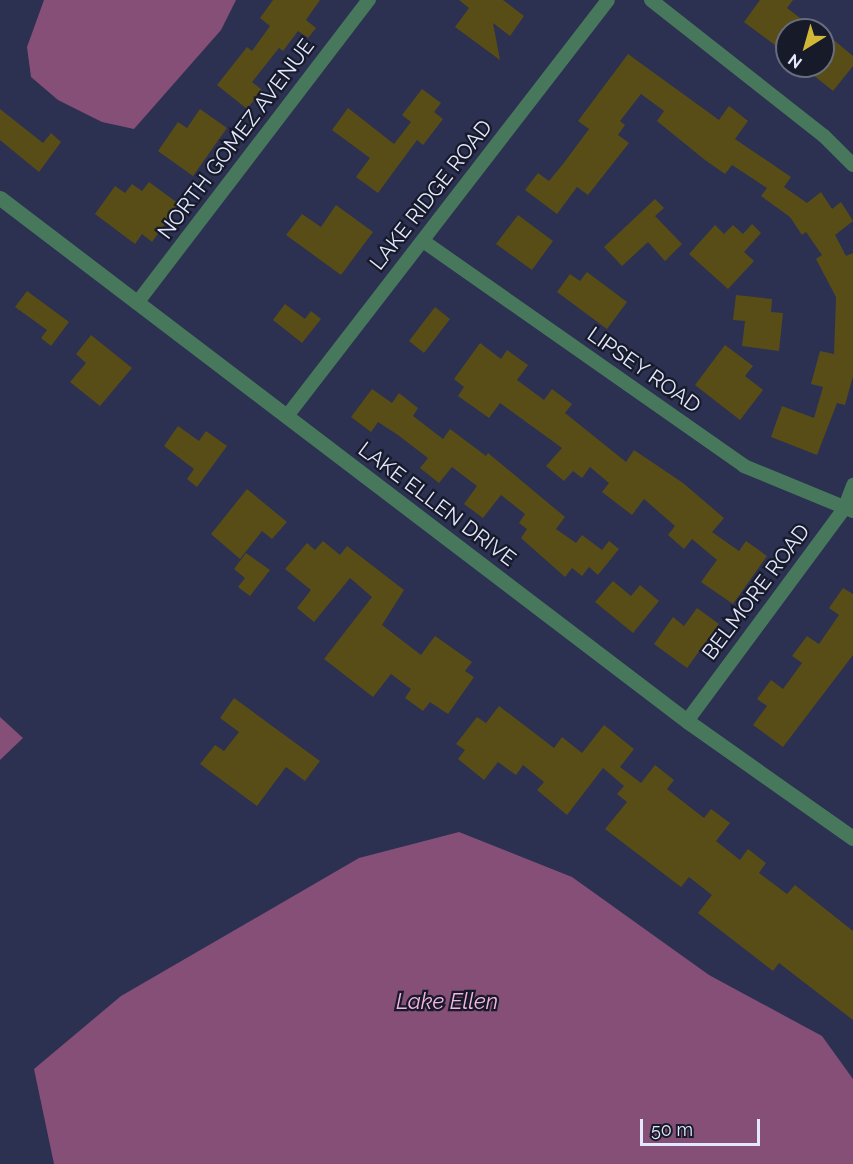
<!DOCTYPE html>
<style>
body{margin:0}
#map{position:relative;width:853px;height:1164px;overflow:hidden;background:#2c3051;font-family:Raleway,sans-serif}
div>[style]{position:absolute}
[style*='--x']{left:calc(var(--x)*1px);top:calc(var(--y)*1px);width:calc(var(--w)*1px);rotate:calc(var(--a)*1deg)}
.water>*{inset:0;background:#864f77}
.building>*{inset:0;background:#584d17}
.minor>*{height:14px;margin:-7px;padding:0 7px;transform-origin:7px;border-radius:7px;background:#48785c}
.tertiary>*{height:15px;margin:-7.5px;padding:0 7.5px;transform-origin:7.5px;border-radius:7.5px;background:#48785c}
span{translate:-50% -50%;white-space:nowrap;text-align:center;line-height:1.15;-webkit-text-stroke:4.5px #171a29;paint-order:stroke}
.street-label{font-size:21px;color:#e4e8fe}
.water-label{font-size:22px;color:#f7b5e4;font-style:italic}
.north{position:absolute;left:775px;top:18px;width:60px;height:60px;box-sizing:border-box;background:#171a29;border:2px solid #696c7e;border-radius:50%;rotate:217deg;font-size:16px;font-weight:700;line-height:24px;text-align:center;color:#e4e8fe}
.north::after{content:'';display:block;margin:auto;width:21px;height:27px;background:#d1b736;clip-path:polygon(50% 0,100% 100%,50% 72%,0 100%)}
.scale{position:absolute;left:640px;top:1119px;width:120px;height:27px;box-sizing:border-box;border:3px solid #e4e8fe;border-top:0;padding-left:8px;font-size:18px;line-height:21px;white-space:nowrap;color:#e4e8fe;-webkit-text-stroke:4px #171a29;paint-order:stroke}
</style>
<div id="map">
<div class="water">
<i style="clip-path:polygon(44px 0,236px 0,221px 30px,134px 129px,102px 122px,58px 100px,31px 77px,27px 47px)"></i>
<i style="clip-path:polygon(0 717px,23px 738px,0 760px)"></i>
<i style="clip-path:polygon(459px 832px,572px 877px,709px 975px,822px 1036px,853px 1079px,853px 1164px,54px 1164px,34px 1069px,121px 996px,359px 858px)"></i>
</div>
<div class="building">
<i style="clip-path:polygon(273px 0,320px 0,306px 20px,316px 28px,308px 38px,298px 31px,283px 51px,279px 48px,252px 82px,262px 90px,247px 109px,217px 85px,247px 47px,252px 51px,270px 26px,260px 18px)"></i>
<i style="clip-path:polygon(459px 0,503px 0,524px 16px,510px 36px,493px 23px,500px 60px,455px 27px,469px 8px)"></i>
<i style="clip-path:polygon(760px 0,793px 0,787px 8px,816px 30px,787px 30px,787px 54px,744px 22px)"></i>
<i style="clip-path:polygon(823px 31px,853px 56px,853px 66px,833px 91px,802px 66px,823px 66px)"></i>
<i style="clip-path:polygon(628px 54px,719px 120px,729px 106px,748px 121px,735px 139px,791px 177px,784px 187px,807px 203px,821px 192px,832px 209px,841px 202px,853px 221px,835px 235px,846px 256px,853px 253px,853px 376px,845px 405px,837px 403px,817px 455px,771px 437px,782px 406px,814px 418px,823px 387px,811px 384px,820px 351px,834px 354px,836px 297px,816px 259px,822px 255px,806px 232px,802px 235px,790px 217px,761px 196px,767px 188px,732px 165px,725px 174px,705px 160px,657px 121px,664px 111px,641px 94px,620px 121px,625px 125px,618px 135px,629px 143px,588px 195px,577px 187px,557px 214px,525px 190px,538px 173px,549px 181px,563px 164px,589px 129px,578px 121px)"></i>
<i style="clip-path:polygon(422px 89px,441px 103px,434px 112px,443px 119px,423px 145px,417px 140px,378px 193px,356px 177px,370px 158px,332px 130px,348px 108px,394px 144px,411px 122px,402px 115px)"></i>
<i style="clip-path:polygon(0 109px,43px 143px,51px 133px,61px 142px,39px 172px,0 140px)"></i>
<i style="clip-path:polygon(200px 109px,227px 128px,193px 176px,158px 151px,178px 122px,187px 128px)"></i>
<i style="clip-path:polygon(149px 182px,179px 204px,152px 242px,142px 234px,135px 244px,95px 214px,115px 186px,125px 193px,132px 184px,142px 191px)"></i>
<i style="clip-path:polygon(655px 199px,664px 208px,655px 216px,682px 244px,665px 261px,648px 242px,622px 266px,604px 247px)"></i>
<i style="clip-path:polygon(336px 205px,373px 232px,341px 275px,286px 235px,302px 214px,321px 227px)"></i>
<i style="clip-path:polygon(518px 215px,553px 241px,532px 270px,496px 244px)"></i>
<i style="clip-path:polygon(752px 224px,761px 233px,744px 252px,754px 261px,728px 289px,689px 254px,715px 225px,724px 234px,733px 225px,743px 234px)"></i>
<i style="clip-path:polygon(587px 272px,627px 302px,607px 329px,557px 292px,570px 274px,580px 281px)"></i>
<i style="clip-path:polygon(27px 291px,69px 322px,51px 346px,41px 338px,47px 330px,15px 307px)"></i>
<i style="clip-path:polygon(736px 295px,772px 299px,771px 312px,783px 313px,779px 351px,742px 346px,745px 321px,733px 320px)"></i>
<i style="clip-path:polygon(285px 304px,305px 319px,311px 311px,321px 319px,302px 343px,273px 320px)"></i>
<i style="clip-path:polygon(435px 307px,450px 319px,424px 353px,409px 341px)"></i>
<i style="clip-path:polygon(91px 335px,132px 368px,100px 406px,70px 382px,86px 363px,76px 354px)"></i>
<i style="clip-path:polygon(480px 343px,501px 359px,507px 350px,528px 365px,517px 380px,544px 400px,552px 389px,572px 404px,565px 413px,626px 462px,634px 450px,683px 483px,724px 518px,712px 532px,739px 551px,746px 541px,767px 556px,733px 604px,701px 582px,717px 560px,692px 539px,684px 549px,668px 535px,675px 526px,644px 499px,632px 515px,602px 492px,609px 483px,590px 467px,582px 478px,573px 471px,564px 481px,546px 466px,562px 448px,500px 403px,489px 418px,458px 396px,464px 387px,454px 379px)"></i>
<i style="clip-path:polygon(725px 345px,753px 366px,745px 376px,763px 390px,740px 420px,695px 385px)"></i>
<i style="clip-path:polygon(372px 389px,392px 403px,399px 393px,418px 408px,413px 416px,443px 439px,450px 429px,486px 456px,488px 453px,565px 517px,556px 529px,576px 543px,582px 535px,602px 550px,609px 541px,619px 549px,598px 575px,589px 567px,582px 576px,572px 568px,565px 577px,521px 538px,527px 529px,519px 523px,525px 514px,501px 495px,483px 518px,464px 504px,477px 486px,452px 467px,439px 483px,420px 468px,428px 458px,398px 435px,378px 422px,371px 432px,351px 417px)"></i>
<i style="clip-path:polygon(178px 426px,199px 441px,206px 431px,227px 446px,197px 487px,187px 479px,194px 469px,164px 446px)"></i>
<i style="clip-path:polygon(247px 489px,287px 522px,272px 539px,262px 531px,240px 559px,211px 534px)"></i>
<i style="clip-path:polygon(323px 541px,340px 555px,347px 546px,404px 590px,382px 625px,421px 655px,435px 636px,472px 662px,465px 671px,474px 677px,448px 714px,430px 702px,423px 711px,405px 698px,411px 689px,391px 674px,373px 697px,324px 659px,372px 597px,350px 578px,314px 622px,297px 608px,311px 590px,285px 569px,307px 543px,315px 550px)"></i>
<i style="clip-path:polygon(246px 553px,270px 570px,250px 596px,238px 587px,245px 578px,234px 569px)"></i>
<i style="clip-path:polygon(613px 581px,631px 596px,640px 585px,659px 601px,633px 633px,595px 602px)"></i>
<i style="clip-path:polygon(843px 588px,853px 594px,853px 655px,783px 747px,753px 725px,767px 706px,757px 699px,771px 680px,783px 689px,802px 663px,792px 656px,807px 636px,819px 644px,839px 615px,829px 608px)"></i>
<i style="clip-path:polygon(697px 608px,719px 624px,687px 668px,654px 644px,673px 617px,684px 626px)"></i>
<i style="clip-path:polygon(234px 698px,320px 761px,305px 781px,286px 767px,257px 806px,200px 764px,215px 745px,224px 751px,239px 732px,220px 718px)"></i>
<i style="clip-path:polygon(499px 706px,554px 748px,562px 737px,582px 753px,604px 725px,634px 749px,620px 767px,641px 783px,655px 765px,674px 780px,667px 789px,677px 797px,704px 818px,711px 809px,730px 823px,716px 841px,740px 860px,748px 849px,766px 863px,759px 873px,787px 894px,795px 885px,853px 931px,853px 1020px,779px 963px,773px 971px,698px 913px,712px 895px,689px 877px,681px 887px,605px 829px,627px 802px,617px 794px,624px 786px,603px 768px,567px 815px,537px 790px,544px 782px,523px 765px,516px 775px,498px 762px,484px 780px,458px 759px,465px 750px,456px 744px,477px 717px,486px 723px)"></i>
</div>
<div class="minor">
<i style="--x:651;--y:0;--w:220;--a:38.2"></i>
<i style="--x:824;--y:136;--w:41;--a:45"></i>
<i style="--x:423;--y:241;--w:392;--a:35"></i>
<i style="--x:744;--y:466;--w:118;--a:22.4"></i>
<i style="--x:137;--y:303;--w:382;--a:-52.6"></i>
<i style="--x:287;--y:416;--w:525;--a:-52.34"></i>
<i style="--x:687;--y:721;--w:264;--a:-53.5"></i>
<i style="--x:844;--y:509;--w:26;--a:-69"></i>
</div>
<div class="tertiary">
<i style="--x:0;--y:198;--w:863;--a:37.28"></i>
<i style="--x:687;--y:721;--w:203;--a:35.2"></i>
</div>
<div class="street-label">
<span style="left:236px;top:139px;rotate:-53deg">NORTH GOMEZ AVENUE</span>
<span style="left:431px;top:195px;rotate:-52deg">LAKE RIDGE ROAD</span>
<span style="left:644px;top:370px;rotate:35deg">LIPSEY ROAD</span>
<span style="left:437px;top:504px;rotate:37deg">LAKE ELLEN DRIVE</span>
<span style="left:756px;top:592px;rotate:-53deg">BELMORE ROAD</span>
</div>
<div class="water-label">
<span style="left:447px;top:1002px">Lake Ellen</span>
</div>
<div class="north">N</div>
<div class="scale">50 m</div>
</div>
